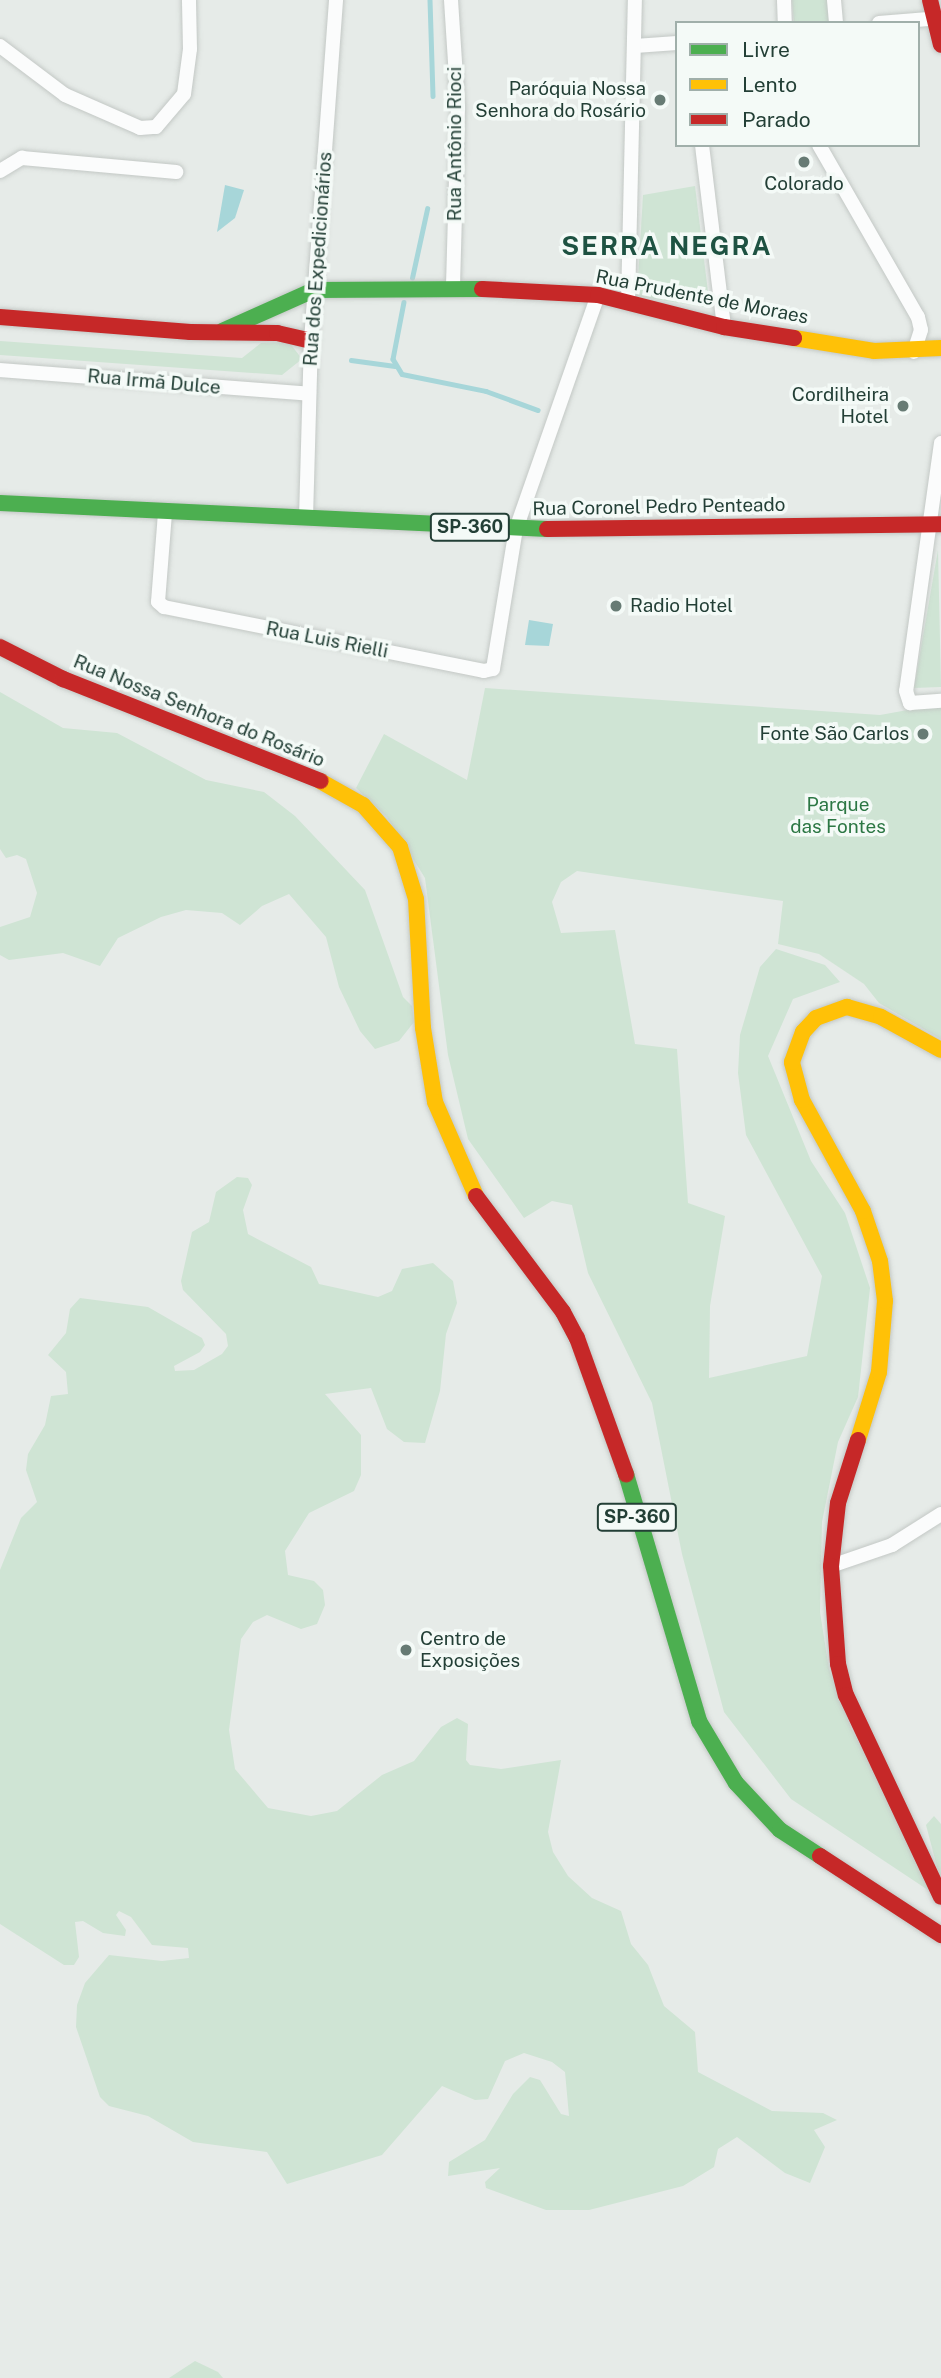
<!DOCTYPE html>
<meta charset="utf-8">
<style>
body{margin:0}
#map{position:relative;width:941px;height:2378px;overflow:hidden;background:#e6ebe8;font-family:"Public Sans",sans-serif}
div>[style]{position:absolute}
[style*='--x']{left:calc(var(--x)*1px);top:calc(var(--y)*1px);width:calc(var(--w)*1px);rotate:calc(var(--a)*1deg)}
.green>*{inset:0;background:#cfe4d4}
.water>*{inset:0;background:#a7d6d9}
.stream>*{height:4.5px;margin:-2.25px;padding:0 2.25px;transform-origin:2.25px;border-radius:2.25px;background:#a7d6d9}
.roads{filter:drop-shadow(0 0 2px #c3c8c5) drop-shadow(0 0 2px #c3c8c5)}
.street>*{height:14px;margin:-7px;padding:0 7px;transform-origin:7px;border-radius:7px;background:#fbfcfc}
.fast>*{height:16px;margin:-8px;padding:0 8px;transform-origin:8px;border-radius:8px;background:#4caf50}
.slow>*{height:16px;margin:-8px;padding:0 8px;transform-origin:8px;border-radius:8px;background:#ffc107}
.jam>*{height:16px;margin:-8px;padding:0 8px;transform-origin:8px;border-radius:8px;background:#c62828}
.dots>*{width:19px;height:19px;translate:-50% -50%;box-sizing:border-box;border:4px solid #f4faf7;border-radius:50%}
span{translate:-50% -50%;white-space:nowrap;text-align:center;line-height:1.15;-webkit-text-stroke:7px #f4faf7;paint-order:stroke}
.shield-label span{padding:2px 5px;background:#f4faf7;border:2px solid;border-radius:5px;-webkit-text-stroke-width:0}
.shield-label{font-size:18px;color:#233f36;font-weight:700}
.poi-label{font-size:19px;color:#233f36}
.right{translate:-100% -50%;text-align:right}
.left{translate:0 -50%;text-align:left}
.street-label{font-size:19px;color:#233f36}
.park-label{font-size:19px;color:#2c7744}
.district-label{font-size:26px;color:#1e5242;font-weight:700;letter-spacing:2px}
.legend{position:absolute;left:675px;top:21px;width:245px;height:126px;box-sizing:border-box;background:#f4faf7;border:2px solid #a0afaa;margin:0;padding:9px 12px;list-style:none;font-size:21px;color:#233f36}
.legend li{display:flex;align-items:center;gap:14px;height:35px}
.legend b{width:35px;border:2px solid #a0afaa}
</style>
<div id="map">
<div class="green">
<i style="clip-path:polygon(792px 0,829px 0,831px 21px,794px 23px)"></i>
<i style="clip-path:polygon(695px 186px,710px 308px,637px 296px,643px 195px)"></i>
<i style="clip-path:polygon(0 341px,242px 358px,261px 343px,289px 342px,302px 359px,282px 375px,0 355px)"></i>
<i style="clip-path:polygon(938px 550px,941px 687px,914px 688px)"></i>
<i style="clip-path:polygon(485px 688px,880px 715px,941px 704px,941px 1039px,879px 1003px,864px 984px,819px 954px,778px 944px,783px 901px,577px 871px,561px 882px,552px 902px,561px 933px,615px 930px,635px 1044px,677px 1049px,688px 1203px,725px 1216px,710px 1306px,709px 1378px,807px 1356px,822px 1276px,746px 1135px,738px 1073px,740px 1035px,760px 967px,776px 949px,825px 965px,840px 982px,793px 999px,768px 1056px,811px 1161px,845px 1213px,870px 1288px,858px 1397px,838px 1442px,822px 1522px,820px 1612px,829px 1669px,852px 1730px,897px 1812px,931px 1892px,791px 1799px,724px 1712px,682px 1554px,652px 1403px,588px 1273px,572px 1205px,552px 1201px,524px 1218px,468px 1139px,448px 1055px,425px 878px,387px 817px,356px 788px,384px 734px,467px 780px)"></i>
<i style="clip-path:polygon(0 692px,63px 728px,117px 733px,206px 780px,264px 792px,295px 816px,365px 890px,403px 997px,412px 1006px,414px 1022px,399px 1041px,375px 1049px,360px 1031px,339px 987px,326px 937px,289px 894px,262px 906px,240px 925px,222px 913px,186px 910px,161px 917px,118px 938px,100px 966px,63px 953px,9px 960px,0 955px,0 927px,30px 917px,37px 893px,26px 859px,17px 855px,6px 858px,0 849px)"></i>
<i style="clip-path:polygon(237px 1177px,248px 1178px,252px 1185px,243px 1210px,248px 1234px,311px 1267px,319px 1284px,378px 1297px,392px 1291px,402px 1269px,433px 1263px,453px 1281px,457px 1303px,446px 1334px,440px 1391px,425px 1443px,404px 1442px,387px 1429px,371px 1388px,325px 1394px,361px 1435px,361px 1475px,354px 1491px,309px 1513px,285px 1551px,288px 1575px,314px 1581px,323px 1590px,325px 1605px,317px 1624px,301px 1629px,267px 1615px,253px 1622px,241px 1639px,229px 1730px,235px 1769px,268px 1808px,311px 1816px,337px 1811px,382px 1775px,414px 1761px,441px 1727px,457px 1718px,468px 1724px,466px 1760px,470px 1765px,501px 1769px,561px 1760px,548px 1832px,553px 1852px,568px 1876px,592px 1898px,621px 1911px,631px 1944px,648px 1965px,664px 2006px,695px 2032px,698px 2072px,772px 2111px,823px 2113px,837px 2120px,814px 2130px,825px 2147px,810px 2183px,785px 2173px,737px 2137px,718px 2149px,714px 2167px,683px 2186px,589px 2210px,546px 2210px,486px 2188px,485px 2182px,500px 2168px,448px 2176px,449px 2162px,485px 2140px,513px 2094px,530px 2077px,540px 2080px,561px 2114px,569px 2116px,565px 2072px,552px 2062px,524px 2053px,505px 2061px,488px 2099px,475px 2100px,442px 2086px,382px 2155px,287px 2184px,267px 2152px,193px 2142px,148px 2116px,109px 2106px,100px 2097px,76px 2027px,77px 2005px,85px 1983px,109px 1955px,162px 1961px,189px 1958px,188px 1948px,152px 1945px,131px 1917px,119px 1911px,116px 1915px,126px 1930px,125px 1936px,103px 1933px,83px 1921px,75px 1922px,79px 1957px,74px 1965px,64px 1965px,0 1924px,0 1570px,21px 1518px,37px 1502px,26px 1470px,28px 1454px,45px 1425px,51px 1396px,68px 1394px,66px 1372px,48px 1355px,66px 1333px,70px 1309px,80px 1298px,148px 1307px,202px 1338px,205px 1345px,200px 1352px,174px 1366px,175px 1371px,194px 1370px,222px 1354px,228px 1346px,226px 1334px,183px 1290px,181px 1281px,192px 1232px,209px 1222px,216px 1192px)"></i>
<i style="clip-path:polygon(934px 1816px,941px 1824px,941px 1882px,926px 1825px)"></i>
<i style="clip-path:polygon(195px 2361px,218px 2372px,223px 2378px,169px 2378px)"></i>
</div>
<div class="water">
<i style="clip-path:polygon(225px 185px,244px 190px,235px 218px,217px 232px)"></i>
<i style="clip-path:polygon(529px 620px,553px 624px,549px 646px,525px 645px)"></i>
</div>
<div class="stream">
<i style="--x:430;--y:0;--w:96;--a:88.2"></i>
<i style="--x:412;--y:278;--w:71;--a:-77.7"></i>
<i style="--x:404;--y:302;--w:58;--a:100.9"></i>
<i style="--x:393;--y:359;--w:17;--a:59"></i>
<i style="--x:402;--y:374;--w:86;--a:11.4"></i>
<i style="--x:486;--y:391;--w:55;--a:20.1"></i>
<i style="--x:351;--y:360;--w:44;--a:7.8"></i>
</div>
<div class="roads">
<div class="street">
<i style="--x:451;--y:0;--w:107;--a:86.3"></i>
<i style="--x:458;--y:107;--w:181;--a:91.6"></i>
<i style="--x:784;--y:0;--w:23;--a:88"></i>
<i style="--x:834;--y:0;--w:23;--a:85"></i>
<i style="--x:879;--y:23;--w:62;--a:-4.6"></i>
<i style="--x:0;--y:46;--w:81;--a:37"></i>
<i style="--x:65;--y:95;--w:82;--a:23.7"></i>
<i style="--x:140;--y:128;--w:16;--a:-4"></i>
<i style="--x:156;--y:127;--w:43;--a:-49.7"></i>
<i style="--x:184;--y:94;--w:45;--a:-82.4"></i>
<i style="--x:190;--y:49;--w:49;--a:-91.2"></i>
<i style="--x:635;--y:46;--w:42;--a:-4.1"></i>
<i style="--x:702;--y:145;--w:183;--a:83.1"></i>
<i style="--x:819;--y:145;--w:198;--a:60.1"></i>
<i style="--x:918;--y:317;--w:13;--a:77"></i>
<i style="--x:921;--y:330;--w:23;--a:108"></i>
<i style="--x:0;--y:171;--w:26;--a:-31"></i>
<i style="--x:22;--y:158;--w:155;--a:5.2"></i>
<i style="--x:628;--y:303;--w:303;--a:-88.7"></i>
<i style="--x:0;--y:370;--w:310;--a:4.4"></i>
<i style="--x:941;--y:443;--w:250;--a:98"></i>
<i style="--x:906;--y:691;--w:13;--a:72"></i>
<i style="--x:910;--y:703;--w:31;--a:-4"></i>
<i style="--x:165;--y:513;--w:89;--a:94.5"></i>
<i style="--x:158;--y:602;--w:8;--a:40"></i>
<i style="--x:164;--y:607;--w:326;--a:11.3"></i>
<i style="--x:484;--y:671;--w:9;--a:-13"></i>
<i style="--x:493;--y:669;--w:142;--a:-80.7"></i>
<i style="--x:516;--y:529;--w:248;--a:-70.7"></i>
<i style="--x:306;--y:518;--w:177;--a:-88.4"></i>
<i style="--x:311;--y:341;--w:342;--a:-85.8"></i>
<i style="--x:831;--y:1566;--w:65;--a:-19"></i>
<i style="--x:892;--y:1545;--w:58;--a:-32.3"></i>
</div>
<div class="fast">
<i style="--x:222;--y:331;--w:101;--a:-24"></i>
<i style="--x:314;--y:290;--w:168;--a:-0.3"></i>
<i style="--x:0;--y:503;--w:548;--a:2.72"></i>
<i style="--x:626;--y:1474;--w:258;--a:73.5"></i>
<i style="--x:699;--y:1721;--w:72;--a:59.2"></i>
<i style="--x:736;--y:1783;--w:64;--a:46.9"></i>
<i style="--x:780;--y:1830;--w:48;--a:33"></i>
</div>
<div class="slow">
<i style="--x:794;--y:338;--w:81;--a:9.2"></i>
<i style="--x:874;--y:351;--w:67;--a:-2.6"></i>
<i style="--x:320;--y:781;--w:49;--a:29.2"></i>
<i style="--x:363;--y:805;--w:56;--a:48.6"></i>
<i style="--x:400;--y:847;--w:54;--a:72.9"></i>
<i style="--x:416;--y:899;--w:129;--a:86.9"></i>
<i style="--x:423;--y:1028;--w:75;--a:80.8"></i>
<i style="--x:435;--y:1102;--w:103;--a:66.4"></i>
<i style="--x:858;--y:1440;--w:71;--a:-72.8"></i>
<i style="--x:879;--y:1372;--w:71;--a:-85.2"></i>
<i style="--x:885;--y:1301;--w:40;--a:-97.1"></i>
<i style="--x:880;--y:1261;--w:53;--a:-108.8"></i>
<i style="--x:863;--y:1211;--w:127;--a:-118.8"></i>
<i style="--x:802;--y:1100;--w:39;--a:-105"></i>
<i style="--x:792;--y:1062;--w:32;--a:-70"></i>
<i style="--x:803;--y:1032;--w:19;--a:-47"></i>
<i style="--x:816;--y:1018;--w:33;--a:-20"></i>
<i style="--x:847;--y:1007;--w:35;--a:16"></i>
<i style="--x:881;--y:1017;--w:68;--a:28.8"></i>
</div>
<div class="jam">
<i style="--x:930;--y:0;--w:46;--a:76.3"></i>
<i style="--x:482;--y:289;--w:116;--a:3"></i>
<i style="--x:598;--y:295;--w:130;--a:14.3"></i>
<i style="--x:724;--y:327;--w:71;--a:8.9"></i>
<i style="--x:0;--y:317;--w:191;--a:4.5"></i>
<i style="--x:190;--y:332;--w:87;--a:0.7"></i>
<i style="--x:277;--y:333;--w:35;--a:13"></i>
<i style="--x:547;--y:529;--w:394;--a:-0.7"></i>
<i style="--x:0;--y:647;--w:71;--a:26.9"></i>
<i style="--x:63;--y:679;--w:277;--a:21.6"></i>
<i style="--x:476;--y:1196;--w:145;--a:53.1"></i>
<i style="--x:563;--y:1312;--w:30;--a:62"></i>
<i style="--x:577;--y:1338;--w:145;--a:70.2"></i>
<i style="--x:858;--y:1440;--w:66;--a:107.6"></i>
<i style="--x:838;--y:1503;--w:63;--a:96.3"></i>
<i style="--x:831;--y:1566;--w:98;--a:85.9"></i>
<i style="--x:838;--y:1664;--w:32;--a:76"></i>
<i style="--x:846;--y:1695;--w:223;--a:64.8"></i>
<i style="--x:820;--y:1856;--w:145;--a:33.1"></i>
</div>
</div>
<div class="dots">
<i style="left:660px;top:100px;background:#677b74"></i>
<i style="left:804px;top:162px;background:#677b74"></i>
<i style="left:903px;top:406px;background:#677b74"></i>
<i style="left:616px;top:606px;background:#677b74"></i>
<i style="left:923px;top:734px;background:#677b74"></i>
<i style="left:406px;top:1650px;background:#677b74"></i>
</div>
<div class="shield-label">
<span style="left:470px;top:527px">SP-360</span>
<span style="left:637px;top:1517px">SP-360</span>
</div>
<div class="poi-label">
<span class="right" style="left:646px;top:100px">Paróquia Nossa<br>Senhora do Rosário</span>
<span style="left:804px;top:184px">Colorado</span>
<span class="right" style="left:889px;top:406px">Cordilheira<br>Hotel</span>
<span class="left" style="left:630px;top:606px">Radio Hotel</span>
<span class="right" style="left:909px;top:734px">Fonte São Carlos</span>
<span class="left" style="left:420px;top:1650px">Centro de<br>Exposições</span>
</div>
<div class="street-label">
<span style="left:455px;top:144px;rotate:-90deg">Rua Antônio Rioci</span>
<span style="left:318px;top:259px;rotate:-86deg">Rua dos Expedicionários</span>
<span style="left:702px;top:297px;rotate:11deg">Rua Prudente de Moraes</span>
<span style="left:154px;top:382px;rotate:5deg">Rua Irmã Dulce</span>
<span style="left:659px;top:507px;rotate:-1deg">Rua Coronel Pedro Penteado</span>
<span style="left:327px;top:640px;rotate:11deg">Rua Luis Rielli</span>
<span style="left:199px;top:711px;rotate:22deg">Rua Nossa Senhora do Rosário</span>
</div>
<div class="park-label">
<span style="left:838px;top:816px">Parque<br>das Fontes</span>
</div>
<div class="district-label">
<span style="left:667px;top:246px">SERRA NEGRA</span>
</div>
<ul class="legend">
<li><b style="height:9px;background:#4caf50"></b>Livre</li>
<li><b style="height:9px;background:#ffc107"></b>Lento</li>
<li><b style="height:9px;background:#c62828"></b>Parado</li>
</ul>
</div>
